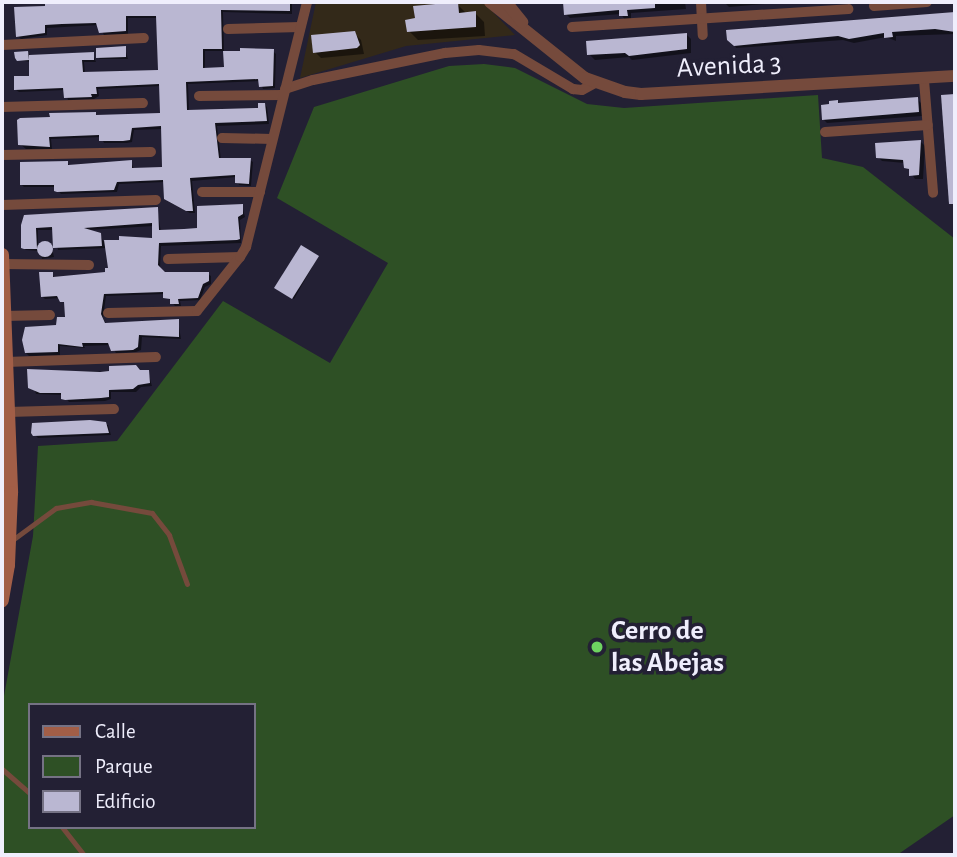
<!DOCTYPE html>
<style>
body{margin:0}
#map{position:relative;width:957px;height:857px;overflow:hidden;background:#232034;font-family:"Alegreya Sans",sans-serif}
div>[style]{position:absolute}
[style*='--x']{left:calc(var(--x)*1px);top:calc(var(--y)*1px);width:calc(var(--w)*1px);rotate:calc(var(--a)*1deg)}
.education>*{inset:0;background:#332919}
.green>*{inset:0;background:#2e5025}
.shadow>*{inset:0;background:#0007}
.building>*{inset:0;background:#bab7d2}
.round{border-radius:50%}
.service>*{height:5px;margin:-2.5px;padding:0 2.5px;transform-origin:2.5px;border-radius:2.5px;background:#754a3c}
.minor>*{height:10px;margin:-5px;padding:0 5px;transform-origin:5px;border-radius:5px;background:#754a3c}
.tertiary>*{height:12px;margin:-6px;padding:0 6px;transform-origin:6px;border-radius:6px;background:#754a3c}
.secondary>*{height:14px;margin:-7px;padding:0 7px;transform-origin:7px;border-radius:7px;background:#a25e47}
.dots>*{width:19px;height:19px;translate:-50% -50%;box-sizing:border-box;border:4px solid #232034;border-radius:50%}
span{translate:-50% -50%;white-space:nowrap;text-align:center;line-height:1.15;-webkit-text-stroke:7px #232034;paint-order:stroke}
.street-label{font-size:28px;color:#efeefc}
.poi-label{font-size:28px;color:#efeefc;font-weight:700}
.left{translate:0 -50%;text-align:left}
.frame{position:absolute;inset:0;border:4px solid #efeefc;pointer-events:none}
.legend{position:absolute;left:28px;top:703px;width:228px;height:126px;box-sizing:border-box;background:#232034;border:2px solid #757284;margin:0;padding:9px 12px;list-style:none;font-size:21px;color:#efeefc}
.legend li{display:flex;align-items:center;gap:14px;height:35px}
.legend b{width:35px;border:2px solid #757284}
</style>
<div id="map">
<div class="education">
<i style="clip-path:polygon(316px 2px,483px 2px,515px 35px,406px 46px,300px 78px)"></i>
</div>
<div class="green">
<i style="clip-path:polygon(evenodd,484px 64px,515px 68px,587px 104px,624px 108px,818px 95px,822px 158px,863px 167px,955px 239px,955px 815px,897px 855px,2px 855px,2px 707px,33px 536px,38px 446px,117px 441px,223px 301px,330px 363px,388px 263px,277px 198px,314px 107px,449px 66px,484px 64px,30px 705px,254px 705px,254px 827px,30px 827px,30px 705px)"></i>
</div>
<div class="shadow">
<i style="clip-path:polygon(46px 2px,95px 2px,95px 5px,157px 2px,292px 2px,292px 14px,223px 12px,224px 51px,205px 51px,205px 69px,226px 69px,273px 51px,276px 54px,275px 88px,263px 89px,260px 81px,188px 84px,189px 112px,260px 109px,264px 104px,267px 107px,269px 124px,217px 126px,221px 160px,250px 160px,253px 162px,251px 186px,239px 185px,236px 177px,192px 181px,195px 213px,190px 213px,169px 202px,165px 182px,119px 184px,117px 192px,61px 194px,55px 187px,24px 187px,21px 184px,67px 163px,71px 166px,131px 162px,134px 169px,164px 168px,163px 129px,134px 130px,132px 142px,127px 143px,104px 143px,101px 137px,51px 139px,52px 149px,26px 149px,20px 144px,95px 114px,99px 117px,162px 114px,161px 86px,98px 89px,99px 96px,94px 99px,68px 100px,65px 90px,19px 92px,16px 90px,30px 77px,31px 62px,19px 60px,28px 53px,31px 56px,93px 54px,96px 62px,84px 62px,85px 74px,160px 72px,158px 18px,128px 18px,128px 34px,104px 35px,99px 25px,47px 28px,47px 35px,21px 39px,18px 36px,47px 7px)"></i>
<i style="clip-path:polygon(565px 2px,685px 2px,686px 9px,631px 13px,631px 19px,625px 20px,621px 14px,570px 18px,566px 14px)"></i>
<i style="clip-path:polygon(724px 2px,789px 2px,729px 7px)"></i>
<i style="clip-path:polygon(457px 4px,466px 13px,475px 13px,484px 22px,485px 36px,418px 40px,409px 31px)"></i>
<i style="clip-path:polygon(955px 14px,955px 34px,896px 36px,896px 41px,886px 37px,854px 43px,843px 40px,736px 48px,729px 31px)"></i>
<i style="clip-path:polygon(354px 33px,361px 40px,364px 54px,321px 58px,315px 52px)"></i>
<i style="clip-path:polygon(687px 35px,691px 39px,691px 53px,632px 60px,629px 57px,595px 60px,590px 55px,588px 42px)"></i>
<i style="clip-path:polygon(125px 48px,128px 59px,100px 59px,98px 57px)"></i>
<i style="clip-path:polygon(943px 97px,955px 97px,955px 202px,954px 202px)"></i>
<i style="clip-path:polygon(917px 99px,921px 103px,922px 116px,827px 123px,823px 119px,837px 102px,840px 105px)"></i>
<i style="clip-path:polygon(921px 142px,925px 146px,923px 179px,915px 179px,905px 163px,882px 161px,878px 157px)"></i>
<i style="clip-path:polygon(evenodd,242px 205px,245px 217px,240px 220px,241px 243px,161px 246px,160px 269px,165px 274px,208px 274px,211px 276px,211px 284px,205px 287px,200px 300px,180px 301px,181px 306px,175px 306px,165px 294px,106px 296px,103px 318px,106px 324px,178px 321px,181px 339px,142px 337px,141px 350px,136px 352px,116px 353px,111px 345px,84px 346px,85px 348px,60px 346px,60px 355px,29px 356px,26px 353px,66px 319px,65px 304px,60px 298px,45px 299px,42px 296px,52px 274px,55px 278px,107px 274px,110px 270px,107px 248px,58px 250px,54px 230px,38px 230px,38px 244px,51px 244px,54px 257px,42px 259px,40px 251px,26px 250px,23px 247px,24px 217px,157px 209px,161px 232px,199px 230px,242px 205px,154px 226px,154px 240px,103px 241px,100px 234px,88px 230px,154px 226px)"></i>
<i style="clip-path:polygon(318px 257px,294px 299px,278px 289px)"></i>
<i style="clip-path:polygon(29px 371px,148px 372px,152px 386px,141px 387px,136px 392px,111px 392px,111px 399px,105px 401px,69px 402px,63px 395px,36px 394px)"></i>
<i style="clip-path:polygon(90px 422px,108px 425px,111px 435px,38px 438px,35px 435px)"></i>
</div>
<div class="building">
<i style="clip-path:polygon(45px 2px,290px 2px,290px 11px,221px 10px,222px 49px,203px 49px,203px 68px,224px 67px,223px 51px,240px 51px,240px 48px,274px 49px,273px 86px,259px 87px,258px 79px,186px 82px,187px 110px,258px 108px,258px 103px,265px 103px,267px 121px,215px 123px,219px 158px,251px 158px,249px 184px,235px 183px,235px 175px,190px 178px,193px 211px,186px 211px,164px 199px,163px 180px,117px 182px,114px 190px,57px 192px,54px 191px,54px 185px,20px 185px,20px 162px,68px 161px,68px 165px,132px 160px,132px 168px,162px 167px,161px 126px,132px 128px,130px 140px,123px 141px,99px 141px,99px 135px,49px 137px,50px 147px,18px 145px,17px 120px,20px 118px,50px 117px,49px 113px,96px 112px,96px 115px,160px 113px,159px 84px,96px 87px,97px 94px,91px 94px,92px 97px,64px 98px,63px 88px,14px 90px,14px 76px,29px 76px,29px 55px,94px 52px,94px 60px,82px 60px,83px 72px,158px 70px,156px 16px,126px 16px,126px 31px,99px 33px,96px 23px,62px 24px,45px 25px,45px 33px,16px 37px,14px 7px,45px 6px)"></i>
<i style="clip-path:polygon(458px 2px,459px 13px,476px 11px,476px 27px,407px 32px,405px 20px,415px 18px,413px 6px)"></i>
<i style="clip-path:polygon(563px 2px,655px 2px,655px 8px,627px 10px,628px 16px,619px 16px,619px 10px,564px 15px)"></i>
<i style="clip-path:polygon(955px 12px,955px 32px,935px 29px,892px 32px,893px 37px,884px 38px,884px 33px,849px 39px,838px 36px,734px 46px,727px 40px,726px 30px)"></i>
<i style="clip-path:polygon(355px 31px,360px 45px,357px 48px,313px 53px,311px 35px)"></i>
<i style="clip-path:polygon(687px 33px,687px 49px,629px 56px,625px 53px,587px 55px,586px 41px)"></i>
<i style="clip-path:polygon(126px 46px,126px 57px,96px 58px,96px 48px)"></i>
<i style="clip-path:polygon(28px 51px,29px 60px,17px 61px,15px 58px,14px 52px)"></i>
<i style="clip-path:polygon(955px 94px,955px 204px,949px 204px,941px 95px)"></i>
<i style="clip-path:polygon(918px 97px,919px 112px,822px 120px,821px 105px,829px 104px,829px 101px,838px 100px,838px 103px)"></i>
<i style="clip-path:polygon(921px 140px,919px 175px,909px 176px,909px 169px,904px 168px,903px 160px,876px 158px,875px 143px)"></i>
<i style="clip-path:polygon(243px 204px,243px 214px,238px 217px,240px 239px,237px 240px,159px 243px,158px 265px,165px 272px,209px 272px,209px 281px,203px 284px,198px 298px,178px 299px,179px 304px,170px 304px,170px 299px,163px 298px,163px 292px,104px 294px,101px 314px,105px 323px,179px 319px,179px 337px,139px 335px,138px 347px,133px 350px,111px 351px,108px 343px,82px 343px,83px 347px,58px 344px,58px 352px,25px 353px,22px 340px,25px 327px,56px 325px,57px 317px,65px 317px,64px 302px,60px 302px,57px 296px,41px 297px,39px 272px,53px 272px,53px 277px,105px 272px,105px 268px,108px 268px,104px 240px,119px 240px,119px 236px,152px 238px,152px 223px,84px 228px,101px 233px,102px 246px,53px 248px,52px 227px,36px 228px,37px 249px,24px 249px,21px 248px,21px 225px,24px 215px,158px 207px,159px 230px,184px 229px,197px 228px,197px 206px)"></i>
<i class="round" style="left:37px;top:241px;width:16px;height:16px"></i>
<i style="clip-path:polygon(301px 245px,319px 256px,292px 299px,274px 288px)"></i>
<i style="clip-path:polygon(136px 365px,140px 370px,149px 370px,150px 383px,138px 385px,133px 389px,109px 390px,109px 397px,101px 398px,65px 400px,61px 399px,61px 393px,40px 393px,28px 388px,27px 369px,100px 372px,109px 371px,109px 366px)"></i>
<i style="clip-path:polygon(90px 420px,106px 422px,109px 433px,33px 436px,31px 433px,32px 423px)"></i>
</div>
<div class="service">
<i style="--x:11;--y:541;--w:56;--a:-36.3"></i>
<i style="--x:56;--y:508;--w:36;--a:-10"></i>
<i style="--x:91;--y:502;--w:62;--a:10.2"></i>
<i style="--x:152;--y:513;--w:28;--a:52"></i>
<i style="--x:169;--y:535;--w:52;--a:69.8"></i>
<i style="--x:2;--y:769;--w:37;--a:41"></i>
<i style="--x:62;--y:827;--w:36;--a:52"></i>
</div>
<div class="minor">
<i style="--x:701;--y:2;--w:33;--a:87"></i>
<i style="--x:874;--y:6;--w:53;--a:-4.3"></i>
<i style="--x:572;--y:27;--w:277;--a:-3.7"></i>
<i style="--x:228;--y:29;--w:72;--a:-1.6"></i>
<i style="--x:2;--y:45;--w:142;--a:-2.8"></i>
<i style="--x:924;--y:80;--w:113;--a:85.4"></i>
<i style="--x:285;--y:89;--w:29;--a:-18"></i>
<i style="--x:313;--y:80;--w:135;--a:-11.6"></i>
<i style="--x:445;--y:53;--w:34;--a:-5"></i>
<i style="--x:479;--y:50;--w:35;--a:7"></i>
<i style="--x:514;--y:54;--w:69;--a:30.7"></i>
<i style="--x:573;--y:89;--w:9;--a:6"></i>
<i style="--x:582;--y:90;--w:15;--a:-28"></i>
<i style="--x:199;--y:96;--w:84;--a:-0.7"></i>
<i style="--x:2;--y:107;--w:141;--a:-1.6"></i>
<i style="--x:825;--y:132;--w:103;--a:-3.9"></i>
<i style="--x:222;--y:138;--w:50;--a:1.1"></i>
<i style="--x:2;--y:155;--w:149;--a:-1.2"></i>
<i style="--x:202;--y:192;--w:58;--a:0"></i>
<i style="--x:2;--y:205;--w:154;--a:-1.9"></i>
<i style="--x:168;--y:259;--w:72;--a:-1.6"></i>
<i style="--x:2;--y:264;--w:87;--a:0.7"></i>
<i style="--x:108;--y:313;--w:89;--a:-1.3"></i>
<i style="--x:197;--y:311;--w:69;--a:-51.5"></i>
<i style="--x:240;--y:257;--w:12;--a:-59"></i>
<i style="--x:246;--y:247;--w:252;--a:-76"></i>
<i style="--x:4;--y:316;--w:46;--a:-1.2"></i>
<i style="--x:6;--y:362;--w:150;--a:-1.9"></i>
<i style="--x:8;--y:412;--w:106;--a:-1.6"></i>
</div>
<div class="tertiary">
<i style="--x:490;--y:2;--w:122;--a:38.7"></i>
<i style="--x:585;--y:78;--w:42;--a:19.3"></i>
<i style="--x:625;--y:92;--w:16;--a:7"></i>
<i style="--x:641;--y:94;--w:315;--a:-3.3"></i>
<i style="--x:506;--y:2;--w:26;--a:51"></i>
</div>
<div class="secondary">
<i style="--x:2;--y:255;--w:238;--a:87.8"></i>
<i style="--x:11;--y:493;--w:72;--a:92.4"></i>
<i style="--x:8;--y:565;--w:36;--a:100"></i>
</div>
<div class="dots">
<i style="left:597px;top:647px;background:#6ed361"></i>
</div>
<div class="street-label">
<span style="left:729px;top:66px;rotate:-3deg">Avenida 3</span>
</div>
<div class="poi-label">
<span class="left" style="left:611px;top:647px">Cerro de<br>las Abejas</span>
</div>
<div class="frame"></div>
<ul class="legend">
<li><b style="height:9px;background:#a25e47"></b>Calle</li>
<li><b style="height:19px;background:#2e5025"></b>Parque</li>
<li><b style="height:19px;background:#bab7d2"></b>Edificio</li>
</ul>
</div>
